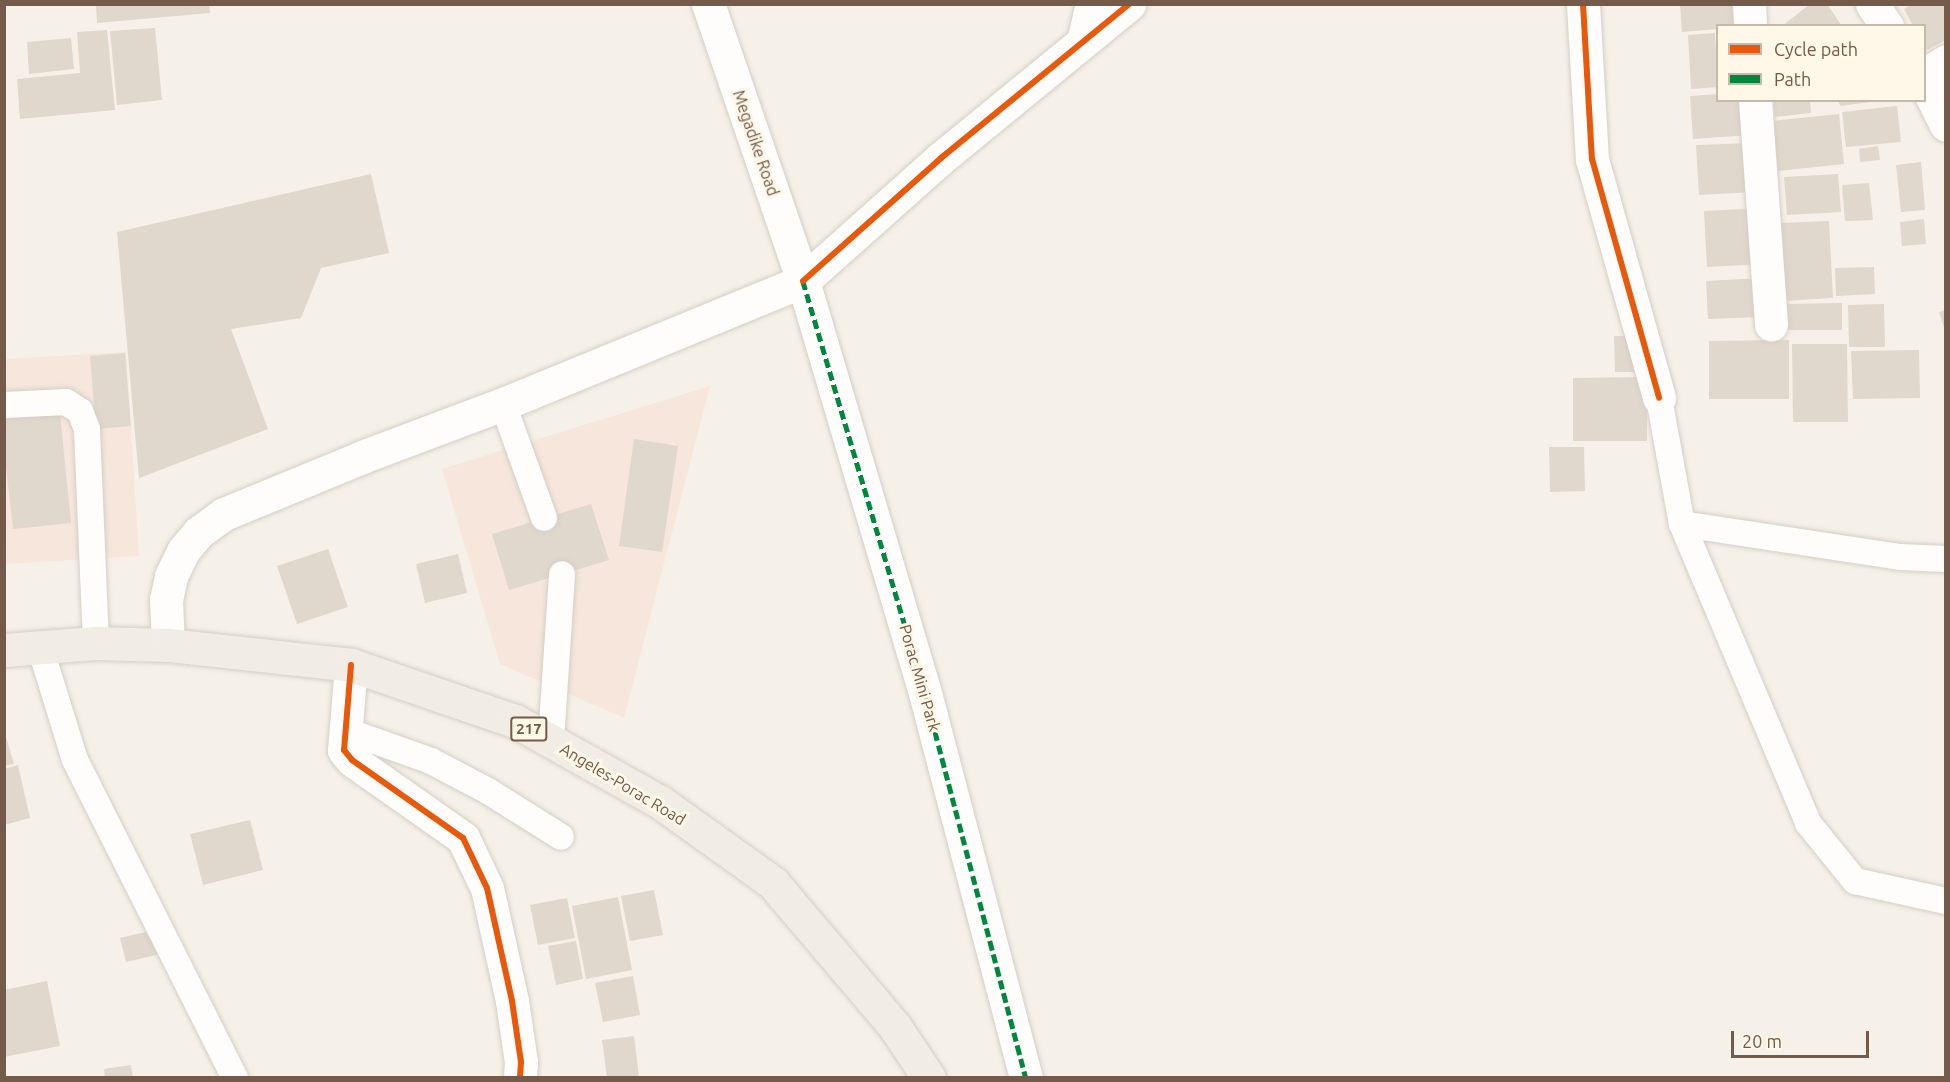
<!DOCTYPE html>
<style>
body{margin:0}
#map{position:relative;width:1950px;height:1082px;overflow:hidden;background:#f6f1e8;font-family:Ubuntu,sans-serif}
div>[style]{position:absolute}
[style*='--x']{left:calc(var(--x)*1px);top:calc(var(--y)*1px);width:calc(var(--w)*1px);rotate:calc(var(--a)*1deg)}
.commercial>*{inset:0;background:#f6e6db}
.building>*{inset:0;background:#e0d7cd}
.roads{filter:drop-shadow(0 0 2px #d4cec5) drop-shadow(0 0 2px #d4cec5)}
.service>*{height:26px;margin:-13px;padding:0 13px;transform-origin:13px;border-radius:13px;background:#fefdfc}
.pedestrian>*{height:33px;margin:-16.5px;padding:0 16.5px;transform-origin:16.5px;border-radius:16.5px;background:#fefdfc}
.minor>*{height:33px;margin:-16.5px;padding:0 16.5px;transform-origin:16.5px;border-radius:16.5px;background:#fefdfc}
.secondary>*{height:33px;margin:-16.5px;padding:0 16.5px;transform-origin:16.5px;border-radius:16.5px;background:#fefdfc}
.primary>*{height:33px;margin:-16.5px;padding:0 16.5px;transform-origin:16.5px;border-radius:16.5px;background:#f2ede4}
.quiet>*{height:4.5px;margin-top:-2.25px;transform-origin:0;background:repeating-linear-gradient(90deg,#00873e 0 9px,transparent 0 13.5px)}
.cycleway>*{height:6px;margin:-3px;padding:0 3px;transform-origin:3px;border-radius:3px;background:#e8590c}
span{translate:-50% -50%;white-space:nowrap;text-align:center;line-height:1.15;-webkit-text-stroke:6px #fff7e8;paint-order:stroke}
.shield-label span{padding:2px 4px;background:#fff7e8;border:2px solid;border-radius:4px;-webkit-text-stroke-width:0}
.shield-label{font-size:15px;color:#735a49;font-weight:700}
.street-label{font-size:16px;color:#735a49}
.frame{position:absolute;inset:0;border:6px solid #735a49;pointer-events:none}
.legend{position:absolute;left:1716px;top:24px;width:210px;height:78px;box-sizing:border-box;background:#fff7e8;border:2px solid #c7b8a8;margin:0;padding:8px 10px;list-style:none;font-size:18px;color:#735a49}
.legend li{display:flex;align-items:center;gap:12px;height:30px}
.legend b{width:30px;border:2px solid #c7b8a8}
.scale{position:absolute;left:1731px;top:1031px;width:138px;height:27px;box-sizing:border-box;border:3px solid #735a49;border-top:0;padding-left:8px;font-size:18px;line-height:21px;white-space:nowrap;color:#735a49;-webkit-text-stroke:4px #fff7e8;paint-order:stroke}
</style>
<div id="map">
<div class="commercial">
<i style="clip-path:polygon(126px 352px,139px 556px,5px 564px,5px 359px)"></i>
<i style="clip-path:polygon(710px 386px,624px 718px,500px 664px,442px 469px)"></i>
</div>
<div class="building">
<i style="clip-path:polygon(96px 4px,209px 4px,210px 13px,97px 23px)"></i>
<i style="clip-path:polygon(1680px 4px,1741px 4px,1743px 26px,1718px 26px,1718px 29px,1682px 32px)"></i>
<i style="clip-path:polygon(1810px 4px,1827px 4px,1842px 26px,1782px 26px)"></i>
<i style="clip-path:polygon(1913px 4px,1946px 4px,1946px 40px,1927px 50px,1924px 46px,1924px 26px,1913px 26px,1904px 9px)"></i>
<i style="clip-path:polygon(155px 28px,162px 100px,117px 105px,110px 31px)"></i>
<i style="clip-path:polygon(107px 30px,115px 110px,20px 119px,17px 79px,80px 73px,77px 32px)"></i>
<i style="clip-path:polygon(1715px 33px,1718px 87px,1691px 89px,1688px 35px)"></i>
<i style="clip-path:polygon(71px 38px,74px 69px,29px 74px,27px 42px)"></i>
<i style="clip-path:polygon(1718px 94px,1718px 100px,1747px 100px,1750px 135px,1693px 139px,1690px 96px)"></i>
<i style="clip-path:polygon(1773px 100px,1810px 100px,1811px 113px,1775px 117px)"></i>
<i style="clip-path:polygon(1837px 100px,1870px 100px,1870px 102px,1841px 106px)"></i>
<i style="clip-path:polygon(1897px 106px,1901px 142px,1846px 147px,1842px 112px)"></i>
<i style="clip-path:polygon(1839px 114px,1844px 164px,1778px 171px,1772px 121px)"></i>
<i style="clip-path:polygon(1752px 143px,1755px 192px,1699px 195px,1696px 145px)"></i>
<i style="clip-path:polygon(1878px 146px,1880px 160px,1860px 162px,1859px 149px)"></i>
<i style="clip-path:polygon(1921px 162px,1925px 210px,1901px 212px,1896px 165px)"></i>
<i style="clip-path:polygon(371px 174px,389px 253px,321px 268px,301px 318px,231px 329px,268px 429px,139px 478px,117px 232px)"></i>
<i style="clip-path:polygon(1838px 174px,1841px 212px,1787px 215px,1784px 177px)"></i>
<i style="clip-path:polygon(1869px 183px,1873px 220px,1845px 221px,1842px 185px)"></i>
<i style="clip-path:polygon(1760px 208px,1764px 264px,1707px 267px,1704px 211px)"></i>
<i style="clip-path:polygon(1924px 219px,1926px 244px,1902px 246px,1900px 222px)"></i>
<i style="clip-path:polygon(1829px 221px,1833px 298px,1784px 301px,1781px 223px)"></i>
<i style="clip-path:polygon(1874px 267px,1875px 294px,1836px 296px,1835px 268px)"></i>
<i style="clip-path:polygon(1761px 278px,1762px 317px,1708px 319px,1706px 281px)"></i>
<i style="clip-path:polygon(1842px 303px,1842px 330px,1784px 330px,1783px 304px)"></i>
<i style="clip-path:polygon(1884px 304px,1885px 347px,1849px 347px,1848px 305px)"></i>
<i style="clip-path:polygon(1946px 310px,1946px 331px,1945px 331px,1939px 312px)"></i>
<i style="clip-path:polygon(1614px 336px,1635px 336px,1635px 372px,1615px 372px)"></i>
<i style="clip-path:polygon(1789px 340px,1789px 399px,1709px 399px,1709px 341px)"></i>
<i style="clip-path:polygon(1792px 344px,1847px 344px,1848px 422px,1793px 422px)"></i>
<i style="clip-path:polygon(1919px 350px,1920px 398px,1853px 399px,1851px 351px)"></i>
<i style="clip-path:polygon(125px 353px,131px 426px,96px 429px,90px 356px)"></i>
<i style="clip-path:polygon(1647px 377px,1647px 441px,1573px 441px,1573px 378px)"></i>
<i style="clip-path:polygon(60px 414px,71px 523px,13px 529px,4px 448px,4px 419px)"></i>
<i style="clip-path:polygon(634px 439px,678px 446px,662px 552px,619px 546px)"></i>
<i style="clip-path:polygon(1549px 447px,1584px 447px,1585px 491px,1550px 492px)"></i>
<i style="clip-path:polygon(591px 504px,609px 560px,509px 590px,492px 534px)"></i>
<i style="clip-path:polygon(328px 549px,348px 607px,297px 624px,277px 566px)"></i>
<i style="clip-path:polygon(458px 554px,467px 593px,425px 603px,416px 564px)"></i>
<i style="clip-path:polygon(4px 730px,14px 764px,4px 766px)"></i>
<i style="clip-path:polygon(18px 765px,30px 818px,4px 825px,4px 769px)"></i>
<i style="clip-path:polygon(250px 820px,263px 870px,203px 885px,190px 834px)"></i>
<i style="clip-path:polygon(654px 890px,663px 935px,630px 941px,621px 896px)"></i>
<i style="clip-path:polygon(618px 897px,632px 970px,586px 979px,572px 906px)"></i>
<i style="clip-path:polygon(567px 898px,575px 938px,538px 945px,530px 905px)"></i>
<i style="clip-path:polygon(154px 930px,160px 954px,126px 962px,120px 938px)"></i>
<i style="clip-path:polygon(576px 941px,583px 979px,556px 985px,548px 946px)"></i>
<i style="clip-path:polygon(633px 976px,640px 1015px,603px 1022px,595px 983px)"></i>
<i style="clip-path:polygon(47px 981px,60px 1046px,4px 1057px,4px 990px)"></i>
<i style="clip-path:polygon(634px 1036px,639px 1078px,607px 1078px,602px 1040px)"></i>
<i style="clip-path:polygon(131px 1065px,133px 1078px,105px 1078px,104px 1069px)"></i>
</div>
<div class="roads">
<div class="service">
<i style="--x:1080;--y:42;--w:39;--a:-77"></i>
<i style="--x:1659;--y:398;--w:128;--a:79.7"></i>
<i style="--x:1682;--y:524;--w:324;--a:67.1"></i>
<i style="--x:1808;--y:823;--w:75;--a:51"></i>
<i style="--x:1855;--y:881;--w:93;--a:12.4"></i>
<i style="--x:503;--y:404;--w:121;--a:70.2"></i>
<i style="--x:4;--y:405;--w:62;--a:-2.8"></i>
<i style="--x:66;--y:402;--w:17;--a:33"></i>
<i style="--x:80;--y:411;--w:19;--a:69"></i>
<i style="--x:87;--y:429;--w:214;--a:87.6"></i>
<i style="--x:1682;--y:524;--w:219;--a:8.6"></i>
<i style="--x:1899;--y:557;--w:47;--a:2.4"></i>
<i style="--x:40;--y:647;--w:118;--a:72.8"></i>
<i style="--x:75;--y:760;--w:356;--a:63.3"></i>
<i style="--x:344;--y:730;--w:92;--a:19.6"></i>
<i style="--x:431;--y:761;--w:64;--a:27.8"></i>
<i style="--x:488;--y:791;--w:86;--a:32.2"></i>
<i style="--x:551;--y:741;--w:167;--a:-86.2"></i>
</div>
<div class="pedestrian">
<i style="--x:803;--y:281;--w:430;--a:73.5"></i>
<i style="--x:925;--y:693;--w:398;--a:75.3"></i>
</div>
<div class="minor">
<i style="--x:1583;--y:4;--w:155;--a:86.7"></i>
<i style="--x:1592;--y:159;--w:248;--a:74.3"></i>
<i style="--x:1749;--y:4;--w:22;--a:87"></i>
<i style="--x:1872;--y:4;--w:27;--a:56"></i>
<i style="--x:1924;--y:75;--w:26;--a:-32"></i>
<i style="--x:1924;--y:81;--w:49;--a:63.4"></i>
<i style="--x:1755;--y:100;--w:225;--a:85.9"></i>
<i style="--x:803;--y:281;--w:185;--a:-41.7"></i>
<i style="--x:941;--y:158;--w:243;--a:-39.3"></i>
<i style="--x:351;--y:665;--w:85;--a:94.7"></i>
<i style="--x:344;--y:750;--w:13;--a:51"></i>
<i style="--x:352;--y:760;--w:136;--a:35.1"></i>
<i style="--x:463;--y:838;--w:55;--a:64.4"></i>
<i style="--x:487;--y:888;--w:116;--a:77.5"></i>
<i style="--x:512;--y:1001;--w:62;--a:81.6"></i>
<i style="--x:521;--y:1062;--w:16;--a:94"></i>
</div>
<div class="secondary">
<i style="--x:168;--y:645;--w:45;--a:-92.5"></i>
<i style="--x:166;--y:600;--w:25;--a:-78"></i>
<i style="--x:171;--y:576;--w:28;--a:-64"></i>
<i style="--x:183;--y:551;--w:25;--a:-50"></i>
<i style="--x:199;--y:532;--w:31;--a:-36"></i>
<i style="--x:224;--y:514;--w:149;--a:-22.4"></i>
<i style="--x:362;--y:457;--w:151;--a:-20.6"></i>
<i style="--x:503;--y:404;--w:324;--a:-22.3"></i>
<i style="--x:803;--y:281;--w:293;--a:-108.9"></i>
</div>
<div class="primary">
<i style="--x:4;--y:650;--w:92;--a:-4.4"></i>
<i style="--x:96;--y:643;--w:72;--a:1.6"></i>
<i style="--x:168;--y:645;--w:184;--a:6.2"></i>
<i style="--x:351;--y:665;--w:173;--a:18.9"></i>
<i style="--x:515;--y:721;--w:166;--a:29.2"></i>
<i style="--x:660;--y:802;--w:139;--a:35.6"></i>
<i style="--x:773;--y:883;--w:189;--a:49.7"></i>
<i style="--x:895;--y:1027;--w:61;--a:56.3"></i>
</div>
</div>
<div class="quiet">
<i style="--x:803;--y:281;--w:430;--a:73.5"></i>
<i style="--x:925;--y:693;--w:398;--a:75.3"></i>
</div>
<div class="cycleway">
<i style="--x:1583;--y:4;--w:155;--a:86.7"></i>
<i style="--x:1592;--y:159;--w:248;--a:74.3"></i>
<i style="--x:803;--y:281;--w:185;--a:-41.7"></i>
<i style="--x:941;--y:158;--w:243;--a:-39.3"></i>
<i style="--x:351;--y:665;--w:85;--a:94.7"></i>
<i style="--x:344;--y:750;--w:13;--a:51"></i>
<i style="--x:352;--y:760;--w:136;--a:35.1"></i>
<i style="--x:463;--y:838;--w:55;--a:64.4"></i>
<i style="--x:487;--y:888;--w:116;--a:77.5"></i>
<i style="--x:512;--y:1001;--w:62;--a:81.6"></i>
<i style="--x:521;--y:1062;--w:16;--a:94"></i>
</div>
<div class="shield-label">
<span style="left:529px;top:729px">217</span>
</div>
<div class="street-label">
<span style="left:756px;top:143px;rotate:71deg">Megadike Road</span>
<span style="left:920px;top:678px;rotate:74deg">Porac Mini Park</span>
<span style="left:623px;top:784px;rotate:31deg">Angeles-Porac Road</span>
</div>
<div class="frame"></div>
<ul class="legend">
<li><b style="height:8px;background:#e8590c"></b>Cycle path</li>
<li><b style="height:8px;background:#00873e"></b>Path</li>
</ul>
<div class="scale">20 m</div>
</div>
